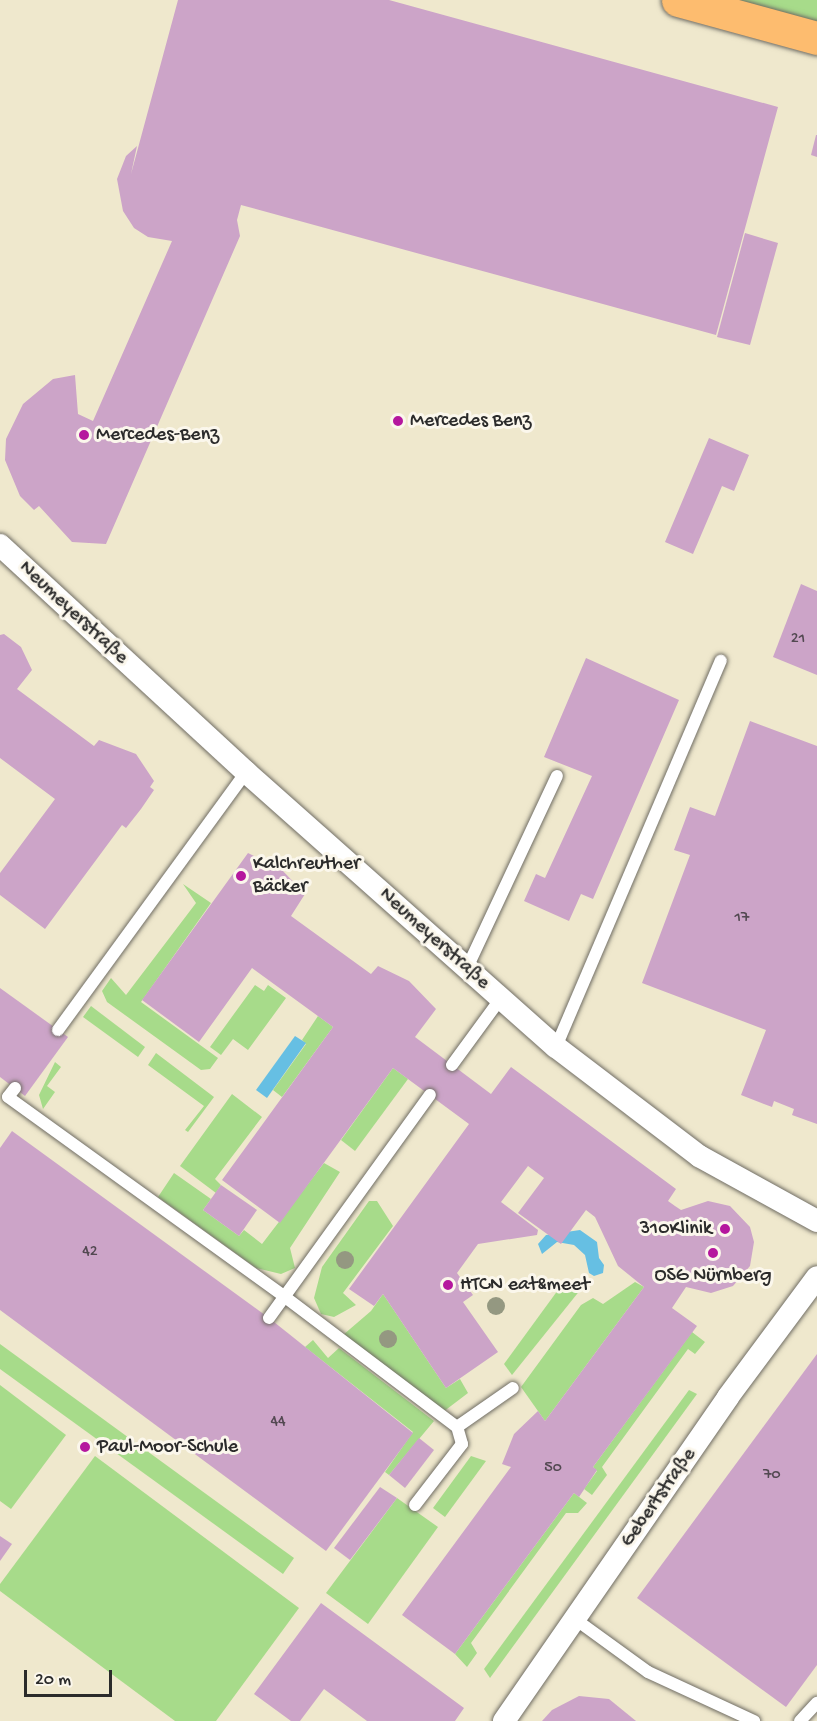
<!DOCTYPE html>
<meta charset="utf-8">
<style>
body{margin:0}
#map{position:relative;width:817px;height:1721px;overflow:hidden;background:#efe8cd;font-family:"Gochi Hand",sans-serif}
div>[style]{position:absolute}
[style*='--x']{left:calc(var(--x)*1px);top:calc(var(--y)*1px);width:calc(var(--w)*1px);rotate:calc(var(--a)*1deg)}
.green>*{inset:0;background:#a7db8a}
.water>*{inset:0;background:#66bfe3}
.building>*{inset:0;background:#cca4c8}
.roads{filter:drop-shadow(0 0 2px #706d64) drop-shadow(0 0 2px #706d64)}
.lane>*{height:12px;margin:-6px;padding:0 6px;transform-origin:6px;border-radius:6px;background:#fff}
.street>*{height:22px;margin:-11px;padding:0 11px;transform-origin:11px;border-radius:11px;background:#fff}
.primary>*{height:33px;margin:-16.5px;padding:0 16.5px;transform-origin:16.5px;border-radius:16.5px;background:#fdbc6f}
.trees>*{width:18px;height:18px;margin:-9px;border-radius:50%;background:#949881}
.dots>*{width:16px;height:16px;translate:-50% -50%;box-sizing:border-box;border:3px solid #fbf7ec;border-radius:50%}
span{translate:-50% -50%;white-space:nowrap;text-align:center;line-height:1.15;-webkit-text-stroke:6px #fbf7ec;paint-order:stroke}
.number-label{font-size:16px;color:#534952}
.number-label span{-webkit-text-stroke-width:0}
.poi-label{font-size:20px;color:#2b2b2b}
.left{translate:0 -50%;text-align:left}
.right{translate:-100% -50%;text-align:right}
.street-label{font-size:20px;color:#2b2b2b}
.scale{position:absolute;left:24px;top:1670px;width:88px;height:27px;box-sizing:border-box;border:3px solid #2b2b2b;border-top:0;padding-left:8px;font-size:18px;line-height:21px;white-space:nowrap;color:#2b2b2b;-webkit-text-stroke:4px #fbf7ec;paint-order:stroke}
</style>
<div id="map">
<div class="green">
<i style="clip-path:polygon(737px 0,817px 0,817px 22px)"></i>
<i style="clip-path:polygon(183px 884px,211px 903px,141px 1002px,218px 1058px,210px 1069px,201px 1070px,107px 1002px,102px 991px,111px 978px,126px 995px,196px 903px)"></i>
<i style="clip-path:polygon(255px 985px,264px 991px,268px 985px,286px 998px,248px 1050px,233px 1039px,221px 1055px,210px 1047px)"></i>
<i style="clip-path:polygon(91px 1006px,145px 1047px,138px 1057px,83px 1017px)"></i>
<i style="clip-path:polygon(318px 1016px,333px 1027px,282px 1097px,273px 1090px,306px 1044px,302px 1040px)"></i>
<i style="clip-path:polygon(156px 1053px,214px 1097px,188px 1132px,185px 1130px,204px 1106px,148px 1065px)"></i>
<i style="clip-path:polygon(55px 1062px,61px 1067px,47px 1086px,55px 1092px,43px 1109px,39px 1095px)"></i>
<i style="clip-path:polygon(393px 1068px,408px 1079px,355px 1151px,341px 1140px)"></i>
<i style="clip-path:polygon(232px 1094px,262px 1117px,215px 1179px,221px 1185px,216px 1193px,180px 1166px)"></i>
<i style="clip-path:polygon(324px 1163px,340px 1172px,290px 1248px,295px 1268px,281px 1274px,256px 1268px,158px 1197px,174px 1173px,211px 1199px,203px 1210px,239px 1236px,244px 1230px,262px 1244px)"></i>
<i style="clip-path:polygon(369px 1201px,377px 1201px,393px 1226px,343px 1293px,356px 1305px,334px 1317px,321px 1314px,314px 1298px,322px 1267px)"></i>
<i style="clip-path:polygon(566px 1279px,581px 1289px,512px 1375px,504px 1364px)"></i>
<i style="clip-path:polygon(635px 1282px,644px 1287px,545px 1421px,521px 1387px,581px 1305px,593px 1298px,603px 1304px)"></i>
<i style="clip-path:polygon(383px 1294px,446px 1388px,460px 1379px,468px 1393px,443px 1412px,343px 1335px,371px 1311px)"></i>
<i style="clip-path:polygon(692px 1332px,705px 1342px,695px 1354px,688px 1349px,602px 1467px,607px 1475px,592px 1495px,584px 1489px,597px 1471px,593px 1467px)"></i>
<i style="clip-path:polygon(313px 1340px,328px 1358px,339px 1348px,434px 1421px,389px 1475px,385px 1472px,413px 1432px,305px 1347px)"></i>
<i style="clip-path:polygon(0 1344px,294px 1558px,283px 1574px,0 1369px)"></i>
<i style="clip-path:polygon(0 1385px,66px 1435px,11px 1509px,0 1501px)"></i>
<i style="clip-path:polygon(689px 1390px,697px 1394px,490px 1678px,484px 1669px)"></i>
<i style="clip-path:polygon(95px 1456px,299px 1608px,216px 1721px,175px 1721px,0 1591px,0 1584px)"></i>
<i style="clip-path:polygon(471px 1456px,486px 1461px,445px 1517px,433px 1508px)"></i>
<i style="clip-path:polygon(574px 1493px,587px 1503px,578px 1513px,566px 1513px,471px 1643px,477px 1653px,467px 1667px,455px 1654px)"></i>
<i style="clip-path:polygon(397px 1498px,438px 1527px,368px 1624px,326px 1593px)"></i>
</div>
<div class="water">
<i style="clip-path:polygon(295px 1036px,306px 1043px,267px 1098px,256px 1090px)"></i>
<i style="clip-path:polygon(580px 1230px,597px 1242px,599px 1258px,604px 1265px,603px 1273px,594px 1276px,589px 1273px,585px 1255px,574px 1245px,557px 1242px,542px 1254px,538px 1244px,546px 1235px)"></i>
</div>
<div class="building">
<i style="clip-path:polygon(178px 0,389px 0,778px 107px,716px 335px,241px 205px,237px 220px,240px 236px,106px 544px,72px 542px,39px 506px,34px 510px,20px 496px,5px 460px,6px 439px,23px 404px,53px 379px,75px 375px,78px 414px,93px 421px,172px 241px,148px 237px,134px 228px,123px 211px,117px 179px,126px 156px,137px 146px,131px 174px)"></i>
<i style="clip-path:polygon(816px 135px,817px 135px,817px 157px,811px 155px)"></i>
<i style="clip-path:polygon(745px 233px,778px 243px,750px 345px,717px 337px)"></i>
<i style="clip-path:polygon(709px 438px,749px 455px,734px 491px,722px 486px,693px 554px,665px 542px)"></i>
<i style="clip-path:polygon(801px 584px,817px 591px,817px 675px,773px 657px)"></i>
<i style="clip-path:polygon(4px 634px,21px 647px,32px 670px,17px 689px,94px 746px,99px 740px,136px 754px,154px 781px,150px 787px,154px 790px,141px 809px,126px 828px,122px 825px,45px 929px,0 895px,0 873px,55px 799px,0 758px,0 635px)"></i>
<i style="clip-path:polygon(586px 658px,679px 700px,593px 899px,581px 894px,569px 921px,524px 901px,536px 874px,545px 878px,592px 776px,544px 757px)"></i>
<i style="clip-path:polygon(750px 721px,817px 746px,817px 1124px,792px 1115px,794px 1109px,774px 1101px,772px 1107px,741px 1095px,766px 1030px,642px 983px,690px 855px,674px 850px,690px 807px,715px 816px)"></i>
<i style="clip-path:polygon(248px 853px,282px 870px,305px 894px,291px 916px,371px 974px,378px 966px,409px 981px,436px 1009px,415px 1037px,491px 1094px,511px 1067px,676px 1189px,668px 1201px,675px 1206px,681px 1210px,708px 1201px,730px 1206px,750px 1227px,754px 1242px,750px 1266px,733px 1286px,711px 1293px,686px 1287px,672px 1308px,697px 1326px,593px 1467px,597px 1470px,579px 1497px,574px 1493px,455px 1654px,402px 1615px,511px 1467px,502px 1464px,514px 1434px,538px 1411px,545px 1421px,644px 1287px,618px 1266px,595px 1217px,586px 1210px,561px 1244px,518px 1213px,544px 1178px,528px 1166px,501px 1202px,538px 1230px,537px 1235px,478px 1244px,457px 1273px,473px 1295px,463px 1302px,498px 1352px,446px 1388px,383px 1294px,374px 1306px,349px 1289px,469px 1124px,393px 1068px,280px 1223px,222px 1180px,333px 1027px,252px 968px,199px 1042px,142px 1000px)"></i>
<i style="clip-path:polygon(0 988px,68px 1037px,25px 1096px,0 1077px)"></i>
<i style="clip-path:polygon(12px 1131px,269px 1318px,413px 1433px,326px 1551px,0 1310px,0 1148px)"></i>
<i style="clip-path:polygon(221px 1185px,257px 1210px,239px 1236px,203px 1210px)"></i>
<i style="clip-path:polygon(817px 1354px,817px 1665px,786px 1707px,637px 1598px)"></i>
<i style="clip-path:polygon(419px 1438px,434px 1450px,405px 1488px,389px 1475px)"></i>
<i style="clip-path:polygon(380px 1487px,397px 1498px,350px 1560px,334px 1548px)"></i>
<i style="clip-path:polygon(0 1536px,12px 1544px,0 1561px)"></i>
<i style="clip-path:polygon(321px 1603px,464px 1708px,455px 1721px,367px 1721px,324px 1689px,300px 1721px,291px 1721px,254px 1694px)"></i>
<i style="clip-path:polygon(579px 1696px,609px 1699px,636px 1721px,542px 1721px,552px 1710px)"></i>
</div>
<div class="roads">
<div class="lane">
<i style="--x:467;--y:968;--w:212;--a:-64.9"></i>
<i style="--x:58;--y:1030;--w:319;--a:-53.9"></i>
<i style="--x:556;--y:1047;--w:420;--a:-66.9"></i>
<i style="--x:452;--y:1065;--w:83;--a:-53.8"></i>
<i style="--x:15;--y:1088;--w:11;--a:128"></i>
<i style="--x:8;--y:1097;--w:342;--a:35.8"></i>
<i style="--x:285;--y:1297;--w:216;--a:37.1"></i>
<i style="--x:269;--y:1318;--w:275;--a:-54.2"></i>
<i style="--x:415;--y:1505;--w:77;--a:-52.4"></i>
<i style="--x:462;--y:1444;--w:18;--a:-106"></i>
<i style="--x:457;--y:1427;--w:68;--a:-34.9"></i>
<i style="--x:575;--y:1619;--w:90;--a:36"></i>
<i style="--x:648;--y:1672;--w:117;--a:24.8"></i>
<i style="--x:800;--y:1721;--w:25;--a:-47"></i>
</div>
<div class="street">
<i style="--x:0;--y:545;--w:335;--a:42.7"></i>
<i style="--x:246;--y:772;--w:414;--a:41.6"></i>
<i style="--x:556;--y:1047;--w:180;--a:37.3"></i>
<i style="--x:699;--y:1156;--w:135;--a:28.8"></i>
<i style="--x:504;--y:1721;--w:394;--a:-55.3"></i>
<i style="--x:728;--y:1397;--w:149;--a:-53.4"></i>
</div>
<div class="primary">
<i style="--x:678;--y:0;--w:144;--a:15.3"></i>
</div>
</div>
<div class="trees">
<i style="left:345px;top:1260px"></i>
<i style="left:496px;top:1306px"></i>
<i style="left:388px;top:1339px"></i>
</div>
<div class="dots">
<i style="left:398px;top:421px;background:#b5179e"></i>
<i style="left:84px;top:435px;background:#b5179e"></i>
<i style="left:241px;top:876px;background:#b5179e"></i>
<i style="left:725px;top:1229px;background:#b5179e"></i>
<i style="left:713px;top:1253px;background:#b5179e"></i>
<i style="left:448px;top:1285px;background:#b5179e"></i>
<i style="left:85px;top:1447px;background:#b5179e"></i>
</div>
<div class="number-label">
<span style="left:798px;top:640px">21</span>
<span style="left:742px;top:919px">17</span>
<span style="left:90px;top:1253px">42</span>
<span style="left:278px;top:1423px">44</span>
<span style="left:553px;top:1469px">50</span>
<span style="left:772px;top:1476px">70</span>
</div>
<div class="poi-label">
<span class="left" style="left:410px;top:421px">Mercedes Benz</span>
<span class="left" style="left:96px;top:435px">Mercedes-Benz</span>
<span class="left" style="left:253px;top:876px">Kalchreuther<br>Bäcker</span>
<span class="right" style="left:712px;top:1229px">310Klinik</span>
<span style="left:713px;top:1276px">OSG Nürnberg</span>
<span class="left" style="left:460px;top:1285px">HTCN eat&amp;meet</span>
<span class="left" style="left:97px;top:1447px">Paul-Moor-Schule</span>
</div>
<div class="street-label">
<span style="left:73px;top:613px;rotate:43deg">Neumeyerstraße</span>
<span style="left:434px;top:939px;rotate:42deg">Neumeyerstraße</span>
<span style="left:659px;top:1498px;rotate:-55deg">Gebertstraße</span>
</div>
<div class="scale">20 m</div>
</div>
